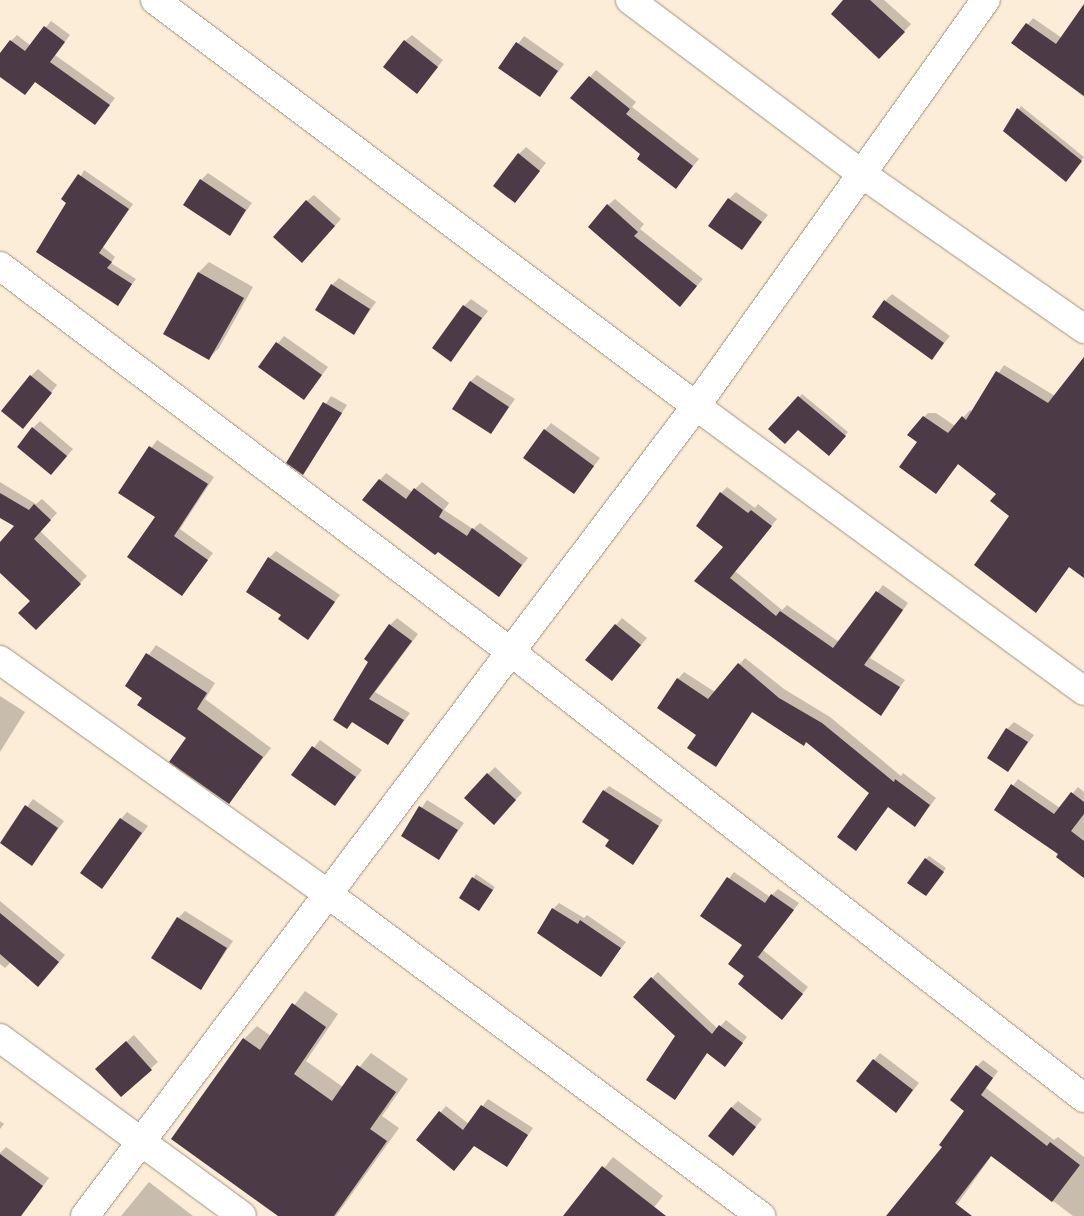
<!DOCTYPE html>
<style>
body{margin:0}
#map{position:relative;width:1084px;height:1216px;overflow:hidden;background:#fbedd8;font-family:"Times New Roman",serif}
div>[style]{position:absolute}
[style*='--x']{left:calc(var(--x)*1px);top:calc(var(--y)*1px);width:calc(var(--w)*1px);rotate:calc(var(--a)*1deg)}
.shadow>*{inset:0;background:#0003}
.building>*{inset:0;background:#4c3a46}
.roads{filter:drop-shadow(0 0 1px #a09481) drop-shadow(0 0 1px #a09481)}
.minor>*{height:28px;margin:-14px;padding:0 14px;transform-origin:14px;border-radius:14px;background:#fff}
span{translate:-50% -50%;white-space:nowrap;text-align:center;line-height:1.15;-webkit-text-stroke:5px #fefcf8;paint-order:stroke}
</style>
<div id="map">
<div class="shadow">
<i style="clip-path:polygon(845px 0,884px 0,911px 24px,886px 51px)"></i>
<i style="clip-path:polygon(1084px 8px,1084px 97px,1013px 43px,1033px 18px,1062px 38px)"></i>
<i style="clip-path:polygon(51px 21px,70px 35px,55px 55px,115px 98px,95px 124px,36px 81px,25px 94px,0 75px,0 56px,11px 41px,17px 35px,31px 46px)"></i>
<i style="clip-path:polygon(412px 35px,443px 60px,417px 93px,405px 41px)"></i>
<i style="clip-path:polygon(524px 36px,564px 64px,540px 96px,500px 68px)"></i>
<i style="clip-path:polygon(596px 70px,636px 102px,632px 107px,699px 159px,676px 187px,642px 154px,590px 77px)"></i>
<i style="clip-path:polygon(1021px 106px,1084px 157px,1068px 177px,1005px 131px)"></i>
<i style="clip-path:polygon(526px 147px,546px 163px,521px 194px,519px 154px)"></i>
<i style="clip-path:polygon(84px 170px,133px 204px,103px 247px,115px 257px,111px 263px,136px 279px,117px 305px,68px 202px)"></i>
<i style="clip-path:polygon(208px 173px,252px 203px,229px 234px,201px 180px)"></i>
<i style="clip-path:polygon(736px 192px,768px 215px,742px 248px,729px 199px)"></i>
<i style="clip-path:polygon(314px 195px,341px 219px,309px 255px,307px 201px)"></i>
<i style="clip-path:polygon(615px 199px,644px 224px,640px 229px,703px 279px,680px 305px,608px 205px)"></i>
<i style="clip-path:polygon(209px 262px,253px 287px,219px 348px,209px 358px,165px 333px,199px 272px)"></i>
<i style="clip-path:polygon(339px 278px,376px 302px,354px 333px,332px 285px)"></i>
<i style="clip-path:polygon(892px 294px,950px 336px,931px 359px,885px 301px)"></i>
<i style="clip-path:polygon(471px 299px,488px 311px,451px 360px,464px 306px)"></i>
<i style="clip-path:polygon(284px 336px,328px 367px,304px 399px,259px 367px)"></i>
<i style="clip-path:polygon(1084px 360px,1084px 577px,1070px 566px,1036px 612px,1011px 516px,998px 494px,959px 463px,936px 492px,919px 442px,921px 420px,928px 413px,936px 413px,955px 426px,970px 410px,972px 412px,1004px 365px,1055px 396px)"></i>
<i style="clip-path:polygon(38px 369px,57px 385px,30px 420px,31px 376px)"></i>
<i style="clip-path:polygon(477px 375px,515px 399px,491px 433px,470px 382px)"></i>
<i style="clip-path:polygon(802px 394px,848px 432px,832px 451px,798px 428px,770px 429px)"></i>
<i style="clip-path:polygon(331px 396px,347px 405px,303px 474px,288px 462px)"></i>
<i style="clip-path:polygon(40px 421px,73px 449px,58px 467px,33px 428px)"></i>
<i style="clip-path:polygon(551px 423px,600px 458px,574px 492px,545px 430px)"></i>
<i style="clip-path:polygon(157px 440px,214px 477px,180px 529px,213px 553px,182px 594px,157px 516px,120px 492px)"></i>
<i style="clip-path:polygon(386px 473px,412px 492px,422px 482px,449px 503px,444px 510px,473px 529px,480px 523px,528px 558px,499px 595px,380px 480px)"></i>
<i style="clip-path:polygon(0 482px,36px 504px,42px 499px,57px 513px,40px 531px,87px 576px,36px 628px,32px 601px,0 571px,0 543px,16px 526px,0 517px)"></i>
<i style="clip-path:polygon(727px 487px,755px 508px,758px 504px,777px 519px,735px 571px,782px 610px,787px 605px,839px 642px,883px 585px,908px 603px,870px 658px,905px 680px,881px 714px,696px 581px,725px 547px,721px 493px)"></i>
<i style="clip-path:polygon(276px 551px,340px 595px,308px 638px,269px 558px)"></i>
<i style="clip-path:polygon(397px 618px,418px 634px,375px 692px,410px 713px,388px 743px,353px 721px,347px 728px,390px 625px)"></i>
<i style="clip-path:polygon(622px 618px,647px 638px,618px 673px,616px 625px)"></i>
<i style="clip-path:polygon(156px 645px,215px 683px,205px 699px,271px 748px,229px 802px,188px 738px,144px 697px,126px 686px)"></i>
<i style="clip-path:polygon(745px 658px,784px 689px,830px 717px,901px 776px,903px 773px,936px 798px,921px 818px,915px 825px,889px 806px,856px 850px,871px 793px,807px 741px,753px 711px,715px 765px,698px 734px,678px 679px,684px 672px,715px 692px)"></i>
<i style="clip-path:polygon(0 696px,25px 712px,0 752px)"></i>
<i style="clip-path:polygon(1014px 722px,1034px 735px,1008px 771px,1007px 729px)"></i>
<i style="clip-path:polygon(320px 740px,362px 770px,335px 804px,293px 774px)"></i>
<i style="clip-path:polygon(495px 767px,522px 793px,500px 816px,488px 774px)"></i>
<i style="clip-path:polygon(1018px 779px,1060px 808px,1078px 787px,1084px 792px,1084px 875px,1060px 854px,995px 810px)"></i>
<i style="clip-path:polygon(609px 786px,663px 820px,633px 863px,604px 791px)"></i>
<i style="clip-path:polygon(33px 799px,64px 821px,32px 864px,1px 842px)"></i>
<i style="clip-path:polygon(427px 800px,464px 823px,439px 858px,403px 835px)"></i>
<i style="clip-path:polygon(127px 812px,148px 826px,102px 887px,121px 819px)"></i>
<i style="clip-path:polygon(929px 856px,946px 868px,929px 892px,926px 859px)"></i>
<i style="clip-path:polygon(734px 872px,770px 897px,778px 889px,799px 903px,763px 950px,808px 987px,787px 1013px,744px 945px,702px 916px)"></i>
<i style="clip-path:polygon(476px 874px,495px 887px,479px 910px,461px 897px)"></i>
<i style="clip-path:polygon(0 901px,65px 955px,45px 979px,11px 962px,5px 968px,0 964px)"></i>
<i style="clip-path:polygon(559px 903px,584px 918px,587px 915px,626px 942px,600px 975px,553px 909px)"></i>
<i style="clip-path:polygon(185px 911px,233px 941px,201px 988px,178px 918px)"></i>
<i style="clip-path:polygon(658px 972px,718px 1029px,726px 1020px,747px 1037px,730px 1059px,708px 1052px,675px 1099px,676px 1036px,634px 997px)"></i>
<i style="clip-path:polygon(305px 991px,338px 1014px,306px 1061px,343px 1087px,371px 1053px,408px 1079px,382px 1116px,399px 1128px,336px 1216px,280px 1216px,173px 1138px,244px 1039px,257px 1026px,271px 1036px)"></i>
<i style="clip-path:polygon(134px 1035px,158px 1062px,121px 1095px,104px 1062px)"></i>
<i style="clip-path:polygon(880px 1053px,919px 1083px,896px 1112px,874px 1060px)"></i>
<i style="clip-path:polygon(983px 1060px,998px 1071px,986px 1088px,1054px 1140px,1058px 1137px,1084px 1157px,1084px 1216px,1073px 1216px,992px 1155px,949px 1216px,921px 1216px,943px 1146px,966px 1110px,977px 1066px)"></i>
<i style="clip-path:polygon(488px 1099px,533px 1128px,507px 1165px,475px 1145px,418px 1139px,446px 1106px,469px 1124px)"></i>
<i style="clip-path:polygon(738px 1101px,762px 1119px,739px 1148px,731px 1108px)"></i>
<i style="clip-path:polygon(0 1121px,4px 1124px,0 1129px)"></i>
<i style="clip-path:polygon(6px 1147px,49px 1178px,21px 1216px,0 1214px,0 1153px)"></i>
<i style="clip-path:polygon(613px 1157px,663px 1196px,647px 1216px,565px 1216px)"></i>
<i style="clip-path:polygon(149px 1182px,193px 1216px,121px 1216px)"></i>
</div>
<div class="building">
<i style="clip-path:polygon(843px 0,870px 0,905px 32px,879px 59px,831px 14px)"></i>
<i style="clip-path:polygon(1084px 4px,1084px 96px,1011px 43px,1026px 23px,1056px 44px)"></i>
<i style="clip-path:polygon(44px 26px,65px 42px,50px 62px,110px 105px,95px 125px,35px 82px,25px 95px,0 77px,0 53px,10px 40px,25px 51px)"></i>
<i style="clip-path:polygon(404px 40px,438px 67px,417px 94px,383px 67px)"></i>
<i style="clip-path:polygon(516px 42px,558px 71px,540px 97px,498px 68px)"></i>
<i style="clip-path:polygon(589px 76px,630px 109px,626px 114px,693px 166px,676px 189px,637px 159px,640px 154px,570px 98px)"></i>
<i style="clip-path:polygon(1017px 108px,1082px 161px,1066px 182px,1003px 131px)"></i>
<i style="clip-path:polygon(518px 153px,540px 171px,515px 203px,493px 186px)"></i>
<i style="clip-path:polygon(78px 174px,129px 209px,99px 253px,112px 262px,107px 268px,132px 284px,118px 306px,36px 252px,66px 203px,61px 199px)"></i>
<i style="clip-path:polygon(200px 179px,246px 210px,230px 236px,183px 205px)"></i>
<i style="clip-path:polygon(728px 198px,762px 222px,742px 250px,708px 226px)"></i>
<i style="clip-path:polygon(306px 200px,335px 226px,302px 263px,273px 237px)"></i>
<i style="clip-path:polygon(607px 204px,638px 232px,634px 236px,697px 286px,680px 307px,588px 227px)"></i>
<i style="clip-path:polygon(198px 272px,244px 298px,209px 360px,163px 334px)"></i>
<i style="clip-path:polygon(331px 284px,370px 309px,354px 335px,315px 310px)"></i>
<i style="clip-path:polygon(884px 300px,944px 343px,932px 360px,872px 317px)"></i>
<i style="clip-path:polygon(463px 305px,482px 318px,451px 362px,432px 348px)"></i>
<i style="clip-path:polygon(276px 342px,322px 375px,304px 400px,258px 367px)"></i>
<i style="clip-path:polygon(1084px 357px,1084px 578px,1069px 567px,1036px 613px,974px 565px,1009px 516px,990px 501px,996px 494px,958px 464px,936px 494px,899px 467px,917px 442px,907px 435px,923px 416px,948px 433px,962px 416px,966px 420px,996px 371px,1048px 403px)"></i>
<i style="clip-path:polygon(30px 375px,52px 393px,23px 429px,1px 411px)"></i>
<i style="clip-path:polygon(470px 381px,509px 407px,491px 434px,452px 409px)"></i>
<i style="clip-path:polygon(798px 396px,846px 436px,829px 456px,798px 430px,785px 444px,768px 429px)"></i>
<i style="clip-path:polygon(323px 402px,342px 413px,303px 475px,286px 463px)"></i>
<i style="clip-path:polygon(32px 427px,67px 456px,51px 475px,17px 447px)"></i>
<i style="clip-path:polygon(544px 429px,594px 466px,574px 494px,523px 458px)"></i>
<i style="clip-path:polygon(149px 446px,208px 484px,174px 536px,208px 560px,182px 596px,127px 557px,155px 517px,118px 493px)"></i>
<i style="clip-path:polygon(379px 479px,406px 499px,414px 488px,443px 510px,439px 517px,467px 536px,472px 528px,522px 565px,499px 597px,438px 552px,435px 555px,362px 500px)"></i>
<i style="clip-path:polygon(720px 492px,748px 513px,751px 510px,772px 526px,730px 578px,776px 616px,780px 611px,833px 648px,876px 591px,903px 610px,864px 665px,900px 687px,881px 716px,694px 581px,723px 547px,696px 526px)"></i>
<i style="clip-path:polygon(0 493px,29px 510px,34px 504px,51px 520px,34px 539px,81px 584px,36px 630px,18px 613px,30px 601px,0 573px,0 542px,14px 526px,0 518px)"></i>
<i style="clip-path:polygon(268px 557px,335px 602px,308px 640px,278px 619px,281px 615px,246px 592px)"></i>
<i style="clip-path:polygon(389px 624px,412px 641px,369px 699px,404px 720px,388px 745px,352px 722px,347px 729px,333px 720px,368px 662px,364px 659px)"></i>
<i style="clip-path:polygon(615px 624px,641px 645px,612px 681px,585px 660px)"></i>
<i style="clip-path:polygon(146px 653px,207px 693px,197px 709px,263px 757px,229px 804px,169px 762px,186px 738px,137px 705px,142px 698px,125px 686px)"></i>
<i style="clip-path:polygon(738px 663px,779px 698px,822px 723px,894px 782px,895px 779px,930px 805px,915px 827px,888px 807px,856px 851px,837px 837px,869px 793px,806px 742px,804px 746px,752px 712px,716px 767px,687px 748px,696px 735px,657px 708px,677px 678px,708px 699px)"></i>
<i style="clip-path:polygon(1006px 728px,1028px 742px,1008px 772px,987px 758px)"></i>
<i style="clip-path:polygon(312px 746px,356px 777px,335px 806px,291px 775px)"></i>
<i style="clip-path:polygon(487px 773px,516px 800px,494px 825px,464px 798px)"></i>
<i style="clip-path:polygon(1011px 784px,1054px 814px,1071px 792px,1084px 802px,1084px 814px,1071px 831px,1084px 841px,1084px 878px,1056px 857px,1058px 854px,994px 810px)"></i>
<i style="clip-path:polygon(603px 790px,659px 826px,633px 865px,605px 846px,609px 840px,582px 822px)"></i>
<i style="clip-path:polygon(25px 805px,58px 828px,32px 866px,0 843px)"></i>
<i style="clip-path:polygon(419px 806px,458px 830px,439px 860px,401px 836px)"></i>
<i style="clip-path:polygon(120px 818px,142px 833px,102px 889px,80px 873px)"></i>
<i style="clip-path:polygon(925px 858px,944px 872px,926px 896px,907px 883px)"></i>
<i style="clip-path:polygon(472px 877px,493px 890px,479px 911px,459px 898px)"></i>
<i style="clip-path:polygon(727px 877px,765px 903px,771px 894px,794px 910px,758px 957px,754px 954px,803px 994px,782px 1020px,738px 984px,744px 976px,728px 964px,742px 945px,700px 916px)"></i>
<i style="clip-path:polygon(552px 908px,578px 924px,580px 920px,621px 948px,601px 977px,537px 933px)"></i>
<i style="clip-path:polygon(0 913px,59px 962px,38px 987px,0 954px)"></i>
<i style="clip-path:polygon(177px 917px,227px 948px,201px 990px,151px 958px)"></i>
<i style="clip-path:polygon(651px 977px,712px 1034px,719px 1025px,743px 1043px,725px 1067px,707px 1053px,675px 1100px,646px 1080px,675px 1036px,633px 997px)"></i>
<i style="clip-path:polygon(292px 1003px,326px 1027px,294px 1074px,332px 1101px,357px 1065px,396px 1092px,370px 1129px,387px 1141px,334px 1216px,278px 1216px,171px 1139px,243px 1038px,260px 1050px)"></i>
<i style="clip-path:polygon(126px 1041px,152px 1070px,121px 1097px,95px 1069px)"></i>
<i style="clip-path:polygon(873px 1059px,913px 1090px,896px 1113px,856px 1081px)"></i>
<i style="clip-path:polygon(976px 1065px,993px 1078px,981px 1095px,1047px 1146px,1050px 1142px,1080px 1165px,1052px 1202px,991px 1156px,955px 1203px,972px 1216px,886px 1216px,942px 1147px,939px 1145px,964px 1111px,950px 1100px)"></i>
<i style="clip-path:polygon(481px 1105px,528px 1135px,507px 1167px,474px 1146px,454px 1171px,416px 1140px,439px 1111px,463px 1130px)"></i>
<i style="clip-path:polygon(731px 1107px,756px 1127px,733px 1156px,708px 1136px)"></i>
<i style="clip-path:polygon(0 1154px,43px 1186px,21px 1216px,0 1216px)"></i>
<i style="clip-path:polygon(602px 1166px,666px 1216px,563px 1216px)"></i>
</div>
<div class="roads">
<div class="minor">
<i style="--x:155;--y:0;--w:676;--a:36.89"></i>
<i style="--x:696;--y:406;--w:481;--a:36.3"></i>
<i style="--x:630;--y:0;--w:290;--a:36.9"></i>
<i style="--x:862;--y:174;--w:271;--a:34.9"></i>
<i style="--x:0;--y:266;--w:640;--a:37.07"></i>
<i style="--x:511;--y:652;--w:726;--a:37.9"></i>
<i style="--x:0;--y:660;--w:403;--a:35.5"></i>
<i style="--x:328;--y:894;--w:540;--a:36.64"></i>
<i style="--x:0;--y:1038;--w:300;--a:36.3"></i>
<i style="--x:85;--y:1216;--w:1015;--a:-52.97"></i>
<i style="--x:696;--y:406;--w:499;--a:-54.5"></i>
</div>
</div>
</div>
